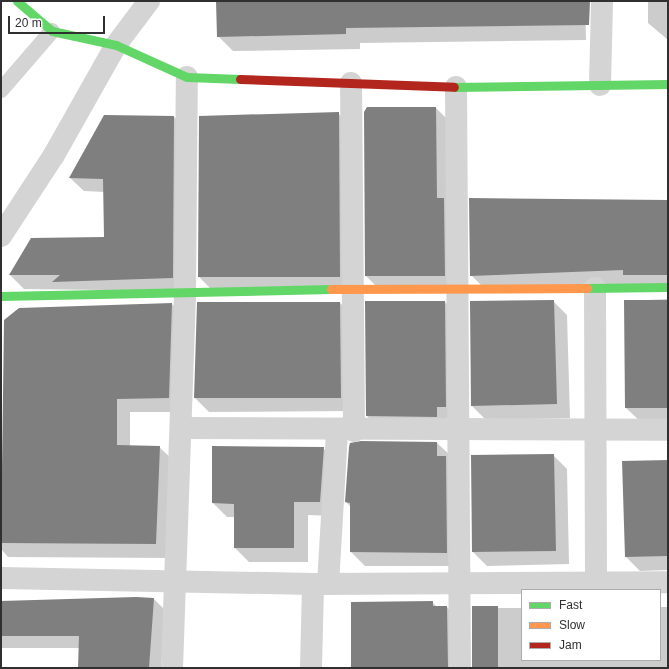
<!DOCTYPE html>
<style>
body{margin:0}
#map{position:relative;width:669px;height:669px;overflow:hidden;background:#fff;font-family:Arial,sans-serif}
div>[style]{position:absolute}
[style*='--x']{left:calc(var(--x)*1px);top:calc(var(--y)*1px);width:calc(var(--w)*1px);rotate:calc(var(--a)*1deg)}
.shadow>*{inset:0;background:#0003}
.building>*{inset:0;background:#7f7f7f}
.lane>*{height:16px;margin:-8px;padding:0 8px;transform-origin:8px;border-radius:8px;background:#d4d4d4}
.street>*{height:22px;margin:-11px;padding:0 11px;transform-origin:11px;border-radius:11px;background:#d4d4d4}
.fast>*{height:9px;margin:-4.5px;padding:0 4.5px;transform-origin:4.5px;border-radius:4.5px;background:#63d668}
.slow>*{height:9px;margin:-4.5px;padding:0 4.5px;transform-origin:4.5px;border-radius:4.5px;background:#ff974d}
.jam>*{height:9px;margin:-4.5px;padding:0 4.5px;transform-origin:4.5px;border-radius:4.5px;background:#b3261e}
span{translate:-50% -50%;white-space:nowrap;text-align:center;line-height:1.15;-webkit-text-stroke:4px #fff;paint-order:stroke}
.frame{position:absolute;inset:0;border:2px solid #303030;pointer-events:none}
.legend{position:absolute;left:521px;top:589px;width:140px;height:72px;box-sizing:border-box;background:#fff;border:1px solid #acacac;margin:0;padding:5px 7px;list-style:none;font-size:12px;color:#303030}
.legend li{display:flex;align-items:center;gap:8px;height:20px}
.legend b{width:20px;border:1px solid #acacac}
.scale{position:absolute;left:8px;top:16px;width:97px;height:18px;box-sizing:border-box;border:2px solid #303030;border-top:0;padding-left:5px;font-size:12px;line-height:14px;white-space:nowrap;color:#303030;-webkit-text-stroke:3px #fff;paint-order:stroke}
</style>
<div id="map">
<div class="shadow">
<i style="clip-path:polygon(218px 1px,585px 1px,586px 40px,360px 43px,360px 49px,233px 51px,218px 36px)"></i>
<i style="clip-path:polygon(648px 1px,668px 1px,668px 40px,648px 23px)"></i>
<i style="clip-path:polygon(436px 108px,450px 122px,458px 289px,380px 290px,366px 276px)"></i>
<i style="clip-path:polygon(338px 113px,354px 129px,356px 292px,215px 293px,199px 277px,200px 117px)"></i>
<i style="clip-path:polygon(174px 117px,188px 130px,186px 291px,24px 289px,10px 275px,32px 239px,105px 238px,104px 192px,84px 191px,70px 178px)"></i>
<i style="clip-path:polygon(668px 201px,668px 291px,487px 291px,471px 275px)"></i>
<i style="clip-path:polygon(668px 299px,668px 423px,642px 423px,626px 408px,625px 301px)"></i>
<i style="clip-path:polygon(553px 301px,567px 315px,570px 418px,486px 420px,472px 406px,471px 302px)"></i>
<i style="clip-path:polygon(445px 302px,458px 316px,459px 421px,381px 430px,367px 416px)"></i>
<i style="clip-path:polygon(340px 303px,354px 316px,355px 411px,209px 412px,195px 398px)"></i>
<i style="clip-path:polygon(172px 304px,186px 318px,182px 412px,130px 412px,130px 446px,159px 447px,173px 460px,170px 558px,8px 557px,1px 549px,5px 320px)"></i>
<i style="clip-path:polygon(437px 443px,451px 456px,460px 566px,365px 566px,351px 552px,351px 507px,346px 502px)"></i>
<i style="clip-path:polygon(213px 447px,323px 448px,337px 462px,334px 516px,308px 515px,308px 562px,249px 562px,235px 548px,235px 517px,227px 517px,213px 503px)"></i>
<i style="clip-path:polygon(553px 455px,567px 469px,569px 564px,487px 566px,473px 552px)"></i>
<i style="clip-path:polygon(668px 461px,668px 570px,640px 571px,626px 557px)"></i>
<i style="clip-path:polygon(154px 599px,166px 611px,161px 668px,79px 668px,80px 648px,1px 648px,1px 602px)"></i>
<i style="clip-path:polygon(432px 602px,437px 607px,447px 607px,462px 623px,462px 668px,352px 668px)"></i>
<i style="clip-path:polygon(660px 607px,668px 607px,668px 668px,473px 668px,473px 608px,522px 608px,522px 660px,660px 660px)"></i>
</div>
<div class="building">
<i style="clip-path:polygon(216px 1px,590px 1px,589px 25px,346px 28px,346px 34px,217px 37px)"></i>
<i style="clip-path:polygon(367px 107px,436px 107px,437px 198px,444px 198px,445px 276px,365px 276px,364px 112px)"></i>
<i style="clip-path:polygon(339px 112px,340px 277px,198px 277px,199px 116px)"></i>
<i style="clip-path:polygon(104px 115px,174px 116px,173px 278px,52px 282px,60px 275px,9px 275px,31px 238px,104px 237px,103px 179px,69px 178px)"></i>
<i style="clip-path:polygon(469px 198px,668px 200px,668px 275px,623px 275px,623px 270px,470px 276px)"></i>
<i style="clip-path:polygon(554px 300px,557px 404px,471px 406px,470px 301px)"></i>
<i style="clip-path:polygon(624px 300px,668px 300px,668px 408px,625px 408px)"></i>
<i style="clip-path:polygon(365px 301px,445px 301px,446px 407px,437px 407px,437px 417px,366px 416px)"></i>
<i style="clip-path:polygon(197px 302px,340px 302px,341px 398px,194px 398px)"></i>
<i style="clip-path:polygon(172px 303px,169px 398px,117px 399px,117px 445px,160px 446px,156px 544px,1px 543px,4px 320px,19px 308px)"></i>
<i style="clip-path:polygon(361px 441px,437px 442px,437px 456px,446px 456px,447px 553px,350px 552px,350px 503px,345px 502px,349px 447px,350px 443px)"></i>
<i style="clip-path:polygon(212px 446px,324px 447px,320px 502px,294px 502px,294px 548px,234px 548px,234px 504px,212px 503px)"></i>
<i style="clip-path:polygon(554px 454px,556px 551px,472px 552px,471px 455px)"></i>
<i style="clip-path:polygon(668px 460px,668px 556px,625px 557px,622px 461px)"></i>
<i style="clip-path:polygon(136px 597px,154px 598px,149px 668px,78px 668px,79px 636px,1px 636px,1px 601px)"></i>
<i style="clip-path:polygon(433px 601px,433px 606px,447px 606px,448px 668px,351px 668px,351px 602px)"></i>
<i style="clip-path:polygon(472px 606px,498px 606px,498px 668px,472px 668px)"></i>
</div>
<div class="lane">
<i style="--x:1;--y:90;--w:78;--a:-49.2"></i>
</div>
<div class="street">
<i style="--x:351;--y:83;--w:348;--a:89.5"></i>
<i style="--x:600;--y:85;--w:84;--a:-88.6"></i>
<i style="--x:456;--y:87;--w:581;--a:89.61"></i>
<i style="--x:1;--y:236;--w:97;--a:-56.8"></i>
<i style="--x:54;--y:155;--w:126;--a:-60.6"></i>
<i style="--x:116;--y:45;--w:55;--a:-53.1"></i>
<i style="--x:595;--y:288;--w:294;--a:89.8"></i>
<i style="--x:181;--y:428;--w:487;--a:0.2"></i>
<i style="--x:1;--y:578;--w:312;--a:1.1"></i>
<i style="--x:313;--y:584;--w:355;--a:-0.3"></i>
<i style="--x:328;--y:584;--w:153;--a:-86.6"></i>
<i style="--x:172;--y:668;--w:378;--a:-88"></i>
<i style="--x:185;--y:290;--w:213;--a:-89.5"></i>
<i style="--x:311;--y:668;--w:84;--a:-88.6"></i>
</div>
<div class="fast">
<i style="--x:17;--y:1;--w:46;--a:40.6"></i>
<i style="--x:52;--y:31;--w:66;--a:12.3"></i>
<i style="--x:116;--y:45;--w:78;--a:24.3"></i>
<i style="--x:187;--y:77;--w:53;--a:2.2"></i>
<i style="--x:454;--y:87;--w:214;--a:-0.8"></i>
<i style="--x:587;--y:288;--w:81;--a:-0.7"></i>
<i style="--x:1;--y:296;--w:330;--a:-1.2"></i>
</div>
<div class="slow">
<i style="--x:331;--y:289;--w:256;--a:-0.2"></i>
</div>
<div class="jam">
<i style="--x:240;--y:79;--w:214;--a:2.1"></i>
</div>
<div class="frame"></div>
<ul class="legend">
<li><b style="height:5px;background:#63d668"></b>Fast</li>
<li><b style="height:5px;background:#ff974d"></b>Slow</li>
<li><b style="height:5px;background:#b3261e"></b>Jam</li>
</ul>
<div class="scale">20 m</div>
</div>
